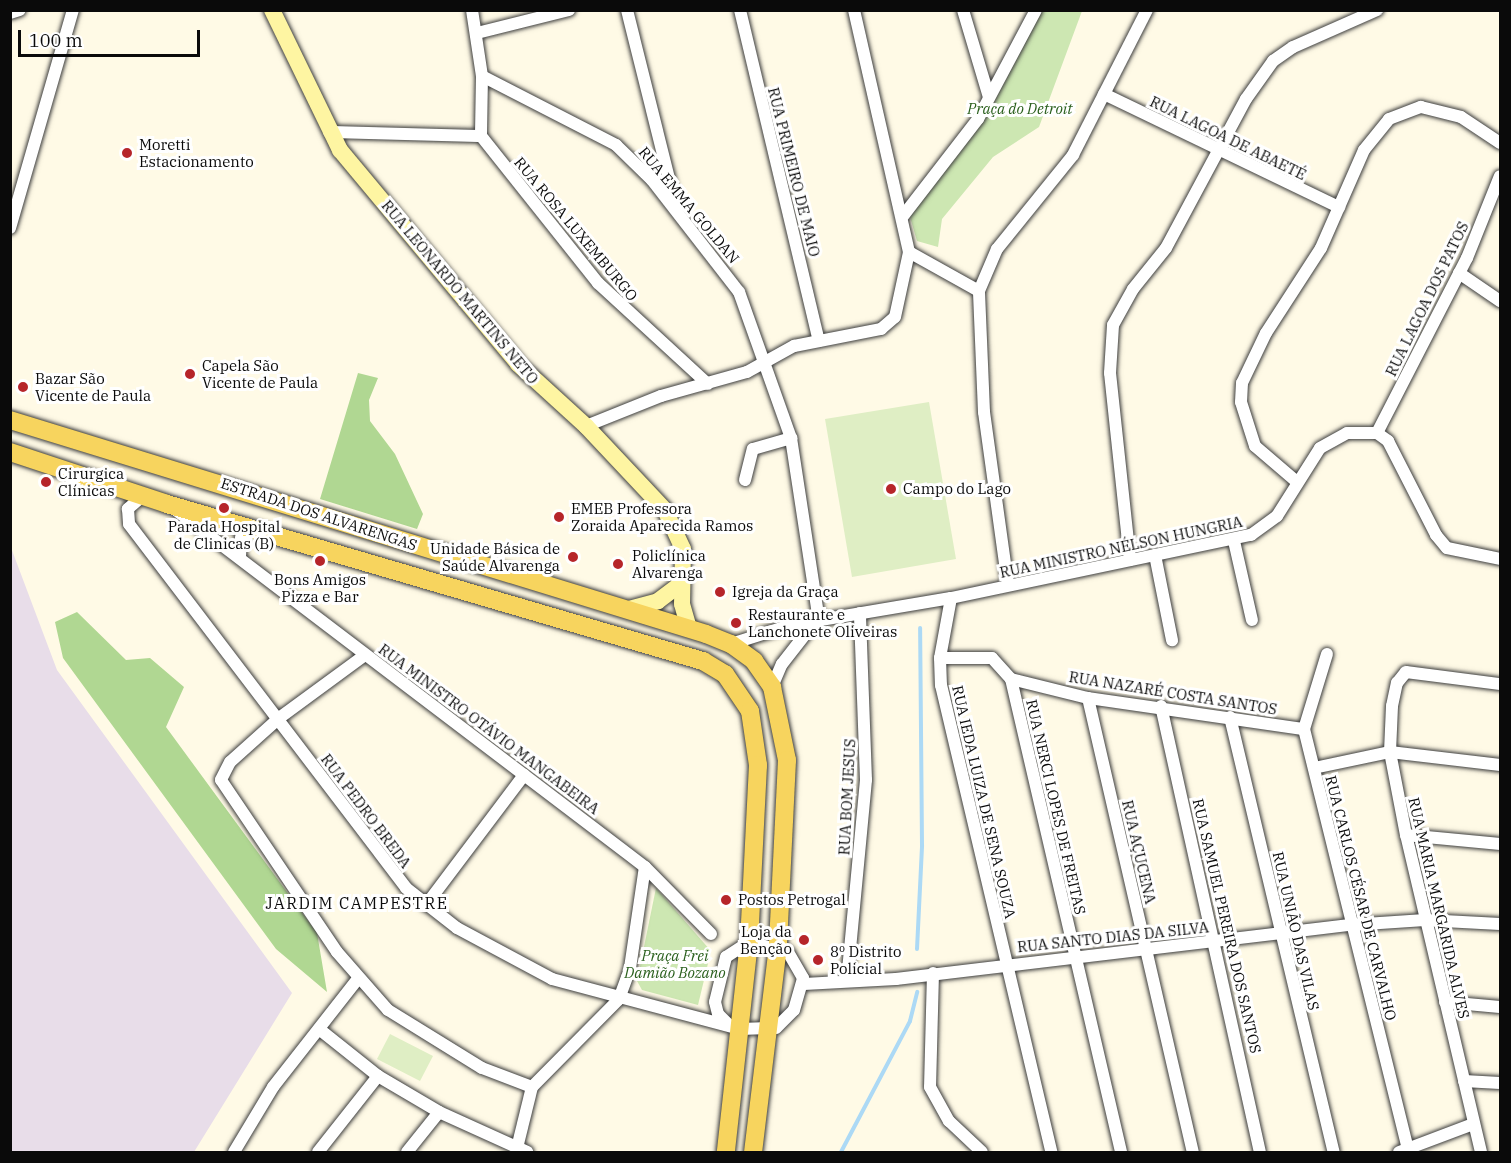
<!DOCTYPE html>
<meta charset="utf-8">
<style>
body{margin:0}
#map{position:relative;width:1511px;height:1163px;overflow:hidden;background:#fffae6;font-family:"IBM Plex Serif",serif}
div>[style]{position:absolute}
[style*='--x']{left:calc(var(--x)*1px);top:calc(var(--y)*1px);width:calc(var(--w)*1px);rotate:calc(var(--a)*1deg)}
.industrial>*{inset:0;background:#e8dde9}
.green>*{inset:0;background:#cde7b2}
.forest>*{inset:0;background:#b0d792}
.pitch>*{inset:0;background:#dfeec4}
.stream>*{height:4px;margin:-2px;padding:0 2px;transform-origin:2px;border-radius:2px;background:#acd9f5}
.roads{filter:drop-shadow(0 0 2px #3d3d3d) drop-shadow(0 0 2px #3d3d3d)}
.street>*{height:12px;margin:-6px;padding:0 6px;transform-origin:6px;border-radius:6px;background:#fff}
.secondary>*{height:16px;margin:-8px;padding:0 8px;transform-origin:8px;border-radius:8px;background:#fef5a2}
.primary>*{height:18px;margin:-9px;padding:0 9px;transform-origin:9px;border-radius:9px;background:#f7d45e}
.dots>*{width:16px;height:16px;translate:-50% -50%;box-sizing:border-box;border:3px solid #fff;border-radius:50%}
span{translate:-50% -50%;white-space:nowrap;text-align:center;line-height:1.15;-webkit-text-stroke:6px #fff;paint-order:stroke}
.park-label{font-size:15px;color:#295f1c;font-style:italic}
.street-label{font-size:15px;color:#0a0a0a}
.poi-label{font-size:15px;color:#0a0a0a}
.left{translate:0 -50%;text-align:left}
.right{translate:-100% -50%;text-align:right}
.neighbourhood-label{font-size:16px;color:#0a0a0a;letter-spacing:1.5px}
.frame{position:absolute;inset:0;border:12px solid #0a0a0a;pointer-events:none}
.scale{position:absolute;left:18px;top:30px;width:182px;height:27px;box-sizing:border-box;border:3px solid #0a0a0a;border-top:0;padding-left:8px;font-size:18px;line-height:21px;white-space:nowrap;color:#0a0a0a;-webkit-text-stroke:4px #fff;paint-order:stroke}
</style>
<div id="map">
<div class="industrial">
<i style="clip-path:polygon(10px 545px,57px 670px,292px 993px,194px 1152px,11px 1152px)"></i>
</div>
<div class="green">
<i style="clip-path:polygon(1042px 11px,1082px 11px,1039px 127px,993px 157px,942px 219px,938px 247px,917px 241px,910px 217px,912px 208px,986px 117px)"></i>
<i style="clip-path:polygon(656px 888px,711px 951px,698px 1005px,642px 990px,637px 981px)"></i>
</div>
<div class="forest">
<i style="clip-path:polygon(358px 373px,378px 378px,369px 400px,370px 421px,395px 454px,423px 514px,417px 529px,320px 499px)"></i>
<i style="clip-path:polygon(77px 612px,126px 660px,150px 658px,184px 687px,166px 727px,317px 933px,327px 992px,276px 949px,63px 658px,55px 622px)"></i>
</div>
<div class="pitch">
<i style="clip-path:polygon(929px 402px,956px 559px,852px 577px,825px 419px)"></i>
<i style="clip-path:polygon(390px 1034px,433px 1056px,420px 1081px,377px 1059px)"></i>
</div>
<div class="stream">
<i style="--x:917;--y:949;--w:104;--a:-87.2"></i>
<i style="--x:922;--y:845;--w:217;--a:-90.5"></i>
<i style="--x:841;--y:1152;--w:148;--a:-62.2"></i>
<i style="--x:910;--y:1021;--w:30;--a:-76"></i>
</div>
<div class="roads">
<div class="street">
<i style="--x:472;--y:10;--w:67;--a:81.4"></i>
<i style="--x:482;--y:76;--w:60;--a:91"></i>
<i style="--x:627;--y:10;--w:206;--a:76"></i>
<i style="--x:740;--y:10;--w:340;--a:76.6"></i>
<i style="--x:963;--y:10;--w:91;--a:73.4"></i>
<i style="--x:10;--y:13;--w:10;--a:-17"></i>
<i style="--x:477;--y:33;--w:95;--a:-14"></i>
<i style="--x:482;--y:76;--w:151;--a:27.2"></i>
<i style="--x:616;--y:145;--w:50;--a:44.2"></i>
<i style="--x:652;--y:180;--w:142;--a:52.2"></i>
<i style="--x:739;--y:292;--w:155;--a:70.4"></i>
<i style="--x:791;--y:438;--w:185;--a:81.3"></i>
<i style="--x:1104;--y:94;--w:261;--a:25.7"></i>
<i style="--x:329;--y:132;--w:152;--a:1.5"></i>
<i style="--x:481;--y:136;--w:188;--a:51.5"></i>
<i style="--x:598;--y:283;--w:149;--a:42.6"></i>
<i style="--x:903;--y:216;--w:123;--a:-52.3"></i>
<i style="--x:978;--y:119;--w:123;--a:-62"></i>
<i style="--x:10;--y:228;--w:227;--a:-73.9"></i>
<i style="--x:909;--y:252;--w:80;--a:29.1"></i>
<i style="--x:1459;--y:273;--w:50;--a:34.3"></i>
<i style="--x:586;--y:426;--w:81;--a:-21.8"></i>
<i style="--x:661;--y:396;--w:89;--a:-15.6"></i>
<i style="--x:747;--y:372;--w:54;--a:-29"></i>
<i style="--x:794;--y:346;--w:89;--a:-11.1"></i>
<i style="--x:881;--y:329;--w:18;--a:-41"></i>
<i style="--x:895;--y:317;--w:66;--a:-77.8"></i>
<i style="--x:909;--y:252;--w:248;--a:-102.8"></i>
<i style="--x:1377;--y:433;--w:197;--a:-62.8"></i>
<i style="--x:1467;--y:258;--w:88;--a:-68.1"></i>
<i style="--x:745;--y:480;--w:32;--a:-76"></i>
<i style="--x:753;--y:449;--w:40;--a:-16"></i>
<i style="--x:1297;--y:482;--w:55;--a:-139.4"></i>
<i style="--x:1255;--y:446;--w:46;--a:-107.7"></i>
<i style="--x:1241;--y:402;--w:19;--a:-87"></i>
<i style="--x:1242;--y:383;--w:55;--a:-64.4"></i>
<i style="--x:1266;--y:333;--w:101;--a:-57.1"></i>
<i style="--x:1321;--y:248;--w:107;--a:-66.3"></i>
<i style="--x:1364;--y:150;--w:40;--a:-51"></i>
<i style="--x:1389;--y:119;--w:34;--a:-21"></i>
<i style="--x:1421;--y:107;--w:41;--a:14"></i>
<i style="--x:1461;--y:117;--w:47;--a:33.7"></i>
<i style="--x:145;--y:494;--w:23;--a:139"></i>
<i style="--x:128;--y:509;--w:15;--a:86"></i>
<i style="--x:129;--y:524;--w:457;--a:52.7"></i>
<i style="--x:406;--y:888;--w:65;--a:38.1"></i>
<i style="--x:457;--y:928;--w:108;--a:28.2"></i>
<i style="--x:552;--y:979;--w:195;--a:14.9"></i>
<i style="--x:740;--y:1029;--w:36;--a:-2"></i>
<i style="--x:776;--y:1028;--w:25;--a:-45"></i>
<i style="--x:794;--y:1010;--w:33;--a:-74"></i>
<i style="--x:803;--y:978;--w:30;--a:-120"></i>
<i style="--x:788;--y:952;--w:40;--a:-165.6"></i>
<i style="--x:749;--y:942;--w:27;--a:147"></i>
<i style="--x:726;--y:957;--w:46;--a:103.7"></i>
<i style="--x:715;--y:1002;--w:12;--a:76"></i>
<i style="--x:718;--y:1014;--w:17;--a:45"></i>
<i style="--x:177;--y:511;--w:588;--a:37.26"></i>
<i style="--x:645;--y:867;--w:94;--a:45.4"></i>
<i style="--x:1234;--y:541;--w:81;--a:77.2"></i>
<i style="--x:1155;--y:555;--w:87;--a:78.7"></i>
<i style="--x:240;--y:557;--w:19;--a:-87"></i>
<i style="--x:241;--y:538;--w:15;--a:-62"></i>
<i style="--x:1130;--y:560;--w:188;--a:-96.1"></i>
<i style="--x:1110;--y:373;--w:48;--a:-86.4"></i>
<i style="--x:1113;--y:325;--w:41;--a:-60.9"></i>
<i style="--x:1133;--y:289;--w:53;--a:-51.2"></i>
<i style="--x:1166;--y:248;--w:169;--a:-61.8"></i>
<i style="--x:1246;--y:99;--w:47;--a:-54.6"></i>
<i style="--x:1273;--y:61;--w:24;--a:-35"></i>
<i style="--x:1293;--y:47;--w:92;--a:-23.8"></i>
<i style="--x:1008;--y:585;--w:175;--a:-97.9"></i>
<i style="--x:984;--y:412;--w:121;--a:-92.4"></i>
<i style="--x:979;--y:291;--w:46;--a:-66.8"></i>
<i style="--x:997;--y:249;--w:121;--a:-51"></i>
<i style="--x:1073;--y:155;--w:163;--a:-63"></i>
<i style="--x:951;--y:598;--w:61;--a:100.4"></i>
<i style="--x:940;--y:658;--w:27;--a:88"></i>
<i style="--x:941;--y:685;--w:480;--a:76.7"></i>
<i style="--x:731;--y:644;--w:63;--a:-17.6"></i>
<i style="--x:791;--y:625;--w:162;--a:-9.6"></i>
<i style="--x:951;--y:598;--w:307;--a:-11.9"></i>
<i style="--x:1251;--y:535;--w:32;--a:-36"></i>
<i style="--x:1277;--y:516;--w:80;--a:-57.7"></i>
<i style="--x:1320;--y:448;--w:31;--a:-29"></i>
<i style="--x:1347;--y:433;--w:30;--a:0"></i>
<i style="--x:1377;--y:433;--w:14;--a:36"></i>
<i style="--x:1388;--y:441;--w:106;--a:62.9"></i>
<i style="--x:1436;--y:535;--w:17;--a:50"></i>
<i style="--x:1447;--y:548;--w:54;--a:11.7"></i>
<i style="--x:1327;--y:654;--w:78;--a:107"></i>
<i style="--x:1304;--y:729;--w:433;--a:76.1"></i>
<i style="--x:365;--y:655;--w:108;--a:143.7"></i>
<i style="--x:278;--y:719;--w:64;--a:138.1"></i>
<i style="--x:230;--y:762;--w:20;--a:117"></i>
<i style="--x:221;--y:780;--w:207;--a:56"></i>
<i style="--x:337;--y:952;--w:77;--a:48.7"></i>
<i style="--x:388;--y:1010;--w:110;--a:31.7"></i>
<i style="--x:482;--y:1068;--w:53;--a:20.8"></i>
<i style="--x:532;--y:1087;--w:124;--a:-45.3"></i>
<i style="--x:619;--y:999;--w:33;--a:-70"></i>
<i style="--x:630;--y:968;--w:102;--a:-81.6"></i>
<i style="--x:940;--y:658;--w:52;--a:0"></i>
<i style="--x:992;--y:658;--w:28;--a:48"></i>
<i style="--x:1011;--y:679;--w:79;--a:13.9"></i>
<i style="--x:1088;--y:698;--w:218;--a:8.2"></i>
<i style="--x:1011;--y:679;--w:486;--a:76.9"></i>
<i style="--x:772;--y:687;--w:25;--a:-67"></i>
<i style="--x:782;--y:664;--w:52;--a:-52"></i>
<i style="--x:1088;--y:698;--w:466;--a:77"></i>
<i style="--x:1161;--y:706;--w:457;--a:77.5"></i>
<i style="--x:1230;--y:717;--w:447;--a:76.6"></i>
<i style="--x:1314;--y:768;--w:78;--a:-11.9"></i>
<i style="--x:1390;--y:752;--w:111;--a:6.7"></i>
<i style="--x:1406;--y:835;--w:94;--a:5.5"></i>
<i style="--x:426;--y:905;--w:163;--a:-53"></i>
<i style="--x:933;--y:973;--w:114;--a:91.5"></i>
<i style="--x:930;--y:1087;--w:39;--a:61"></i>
<i style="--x:949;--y:1121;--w:45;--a:43.2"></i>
<i style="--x:847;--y:981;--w:202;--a:-84.6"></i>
<i style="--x:866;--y:780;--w:167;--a:-92.1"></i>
<i style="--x:804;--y:984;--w:92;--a:-3.1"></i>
<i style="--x:896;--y:979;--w:457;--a:-6.8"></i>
<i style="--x:1350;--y:925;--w:75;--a:-3.8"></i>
<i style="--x:1425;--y:920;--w:75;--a:3.1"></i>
<i style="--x:1445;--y:1002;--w:55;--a:5.2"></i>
<i style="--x:319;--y:1029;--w:75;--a:38.5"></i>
<i style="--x:378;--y:1076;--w:71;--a:30.5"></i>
<i style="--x:439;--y:1112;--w:97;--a:24.4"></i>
<i style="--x:1464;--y:1081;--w:36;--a:3"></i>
<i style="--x:517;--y:1148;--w:63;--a:-76.2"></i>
<i style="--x:234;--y:1152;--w:76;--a:-59"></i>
<i style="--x:273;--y:1087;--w:136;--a:-51.9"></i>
<i style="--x:318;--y:1152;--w:97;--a:-51.7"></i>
<i style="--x:407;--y:1152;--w:51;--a:-51.3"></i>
<i style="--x:1399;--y:1152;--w:79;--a:-20.7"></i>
<i style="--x:1481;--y:1152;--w:326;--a:-103.3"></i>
<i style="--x:1406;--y:835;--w:85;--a:-100.9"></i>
<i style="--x:1390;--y:752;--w:46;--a:-87.5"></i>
<i style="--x:1392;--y:706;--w:24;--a:-78"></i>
<i style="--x:1397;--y:683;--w:14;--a:-51"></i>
<i style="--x:1406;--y:672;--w:95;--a:7.3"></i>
</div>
<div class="secondary">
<i style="--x:272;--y:10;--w:156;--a:64.1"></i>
<i style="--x:340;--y:150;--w:278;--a:50.2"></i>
<i style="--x:518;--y:364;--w:92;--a:42.4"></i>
<i style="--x:586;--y:426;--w:115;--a:46.8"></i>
<i style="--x:665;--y:510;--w:43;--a:65.2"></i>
<i style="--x:683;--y:549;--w:55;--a:91"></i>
<i style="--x:682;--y:604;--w:25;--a:74"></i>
<i style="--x:629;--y:609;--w:30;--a:-15"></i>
<i style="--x:658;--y:601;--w:30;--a:-37"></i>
</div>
<div class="primary">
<i style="--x:10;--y:420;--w:728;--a:17.09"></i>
<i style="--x:706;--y:634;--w:27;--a:22"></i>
<i style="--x:731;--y:644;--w:29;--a:36"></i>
<i style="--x:754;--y:661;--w:32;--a:55"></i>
<i style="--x:772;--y:687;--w:75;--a:78.4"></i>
<i style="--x:787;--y:760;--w:186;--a:92.8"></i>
<i style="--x:778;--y:946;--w:208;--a:96.9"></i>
<i style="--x:10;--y:452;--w:165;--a:18.3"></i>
<i style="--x:167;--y:504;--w:559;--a:16.33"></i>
<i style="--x:703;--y:661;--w:26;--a:31"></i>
<i style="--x:725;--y:674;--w:45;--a:56"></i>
<i style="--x:750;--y:711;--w:55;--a:81.6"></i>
<i style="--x:758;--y:765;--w:177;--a:92.9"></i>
<i style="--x:749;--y:942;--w:211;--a:96.3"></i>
</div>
</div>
<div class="dots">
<i style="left:127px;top:153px;background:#b6252a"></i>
<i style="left:190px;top:374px;background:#b6252a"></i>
<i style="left:23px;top:387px;background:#b6252a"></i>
<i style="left:46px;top:482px;background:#b6252a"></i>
<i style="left:891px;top:489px;background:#b6252a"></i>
<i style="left:224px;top:508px;background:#b6252a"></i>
<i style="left:559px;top:517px;background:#b6252a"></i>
<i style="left:573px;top:557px;background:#b6252a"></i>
<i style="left:320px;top:561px;background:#b6252a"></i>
<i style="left:618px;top:564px;background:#b6252a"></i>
<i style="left:720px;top:592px;background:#b6252a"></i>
<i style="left:736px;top:623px;background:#b6252a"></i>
<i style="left:726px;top:900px;background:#b6252a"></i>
<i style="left:804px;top:940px;background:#b6252a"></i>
<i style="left:818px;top:960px;background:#b6252a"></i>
</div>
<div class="park-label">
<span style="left:1020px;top:109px">Praça do Detroit</span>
<span style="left:675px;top:964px">Praça Frei<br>Damião Bozano</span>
</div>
<div class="street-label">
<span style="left:1228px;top:138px;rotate:26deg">RUA LAGOA DE ABAETÉ</span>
<span style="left:794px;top:172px;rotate:76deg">RUA PRIMEIRO DE MAIO</span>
<span style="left:689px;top:205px;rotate:50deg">RUA EMMA GOLDAN</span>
<span style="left:576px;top:229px;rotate:50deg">RUA ROSA LUXEMBURGO</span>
<span style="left:460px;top:292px;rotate:50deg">RUA LEONARDO MARTINS NETO</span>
<span style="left:1427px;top:299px;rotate:-64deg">RUA LAGOA DOS PATOS</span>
<span style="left:319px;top:514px;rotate:18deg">ESTRADA DOS ALVARENGAS</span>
<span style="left:1121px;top:547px;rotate:-12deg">RUA MINISTRO NÉLSON HUNGRIA</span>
<span style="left:1173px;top:693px;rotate:9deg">RUA NAZARÉ COSTA SANTOS</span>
<span style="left:489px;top:729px;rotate:37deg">RUA MINISTRO OTÁVIO MANGABEIRA</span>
<span style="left:847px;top:797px;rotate:-87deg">RUA BOM JESUS</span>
<span style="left:984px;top:802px;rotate:77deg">RUA IEDA LUIZA DE SENA SOUZA</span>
<span style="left:1056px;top:807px;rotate:77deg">RUA NERCI LOPES DE FREITAS</span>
<span style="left:366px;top:811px;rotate:53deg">RUA PEDRO BREDA</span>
<span style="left:1139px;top:852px;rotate:77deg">RUA AÇUCENA</span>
<span style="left:1361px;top:898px;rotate:76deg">RUA CARLOS CÉSAR DE CARVALHO</span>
<span style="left:1439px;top:908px;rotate:77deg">RUA MARIA MARGARIDA ALVES</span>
<span style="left:1227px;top:926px;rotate:77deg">RUA SAMUEL PEREIRA DOS SANTOS</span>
<span style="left:1296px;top:931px;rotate:77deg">RUA UNIÃO DAS VILAS</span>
<span style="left:1113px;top:937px;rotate:-6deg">RUA SANTO DIAS DA SILVA</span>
</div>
<div class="poi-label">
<span class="left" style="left:139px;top:153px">Moretti<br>Estacionamento</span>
<span class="left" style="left:202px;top:374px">Capela São<br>Vicente de Paula</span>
<span class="left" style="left:35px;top:387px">Bazar São<br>Vicente de Paula</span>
<span class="left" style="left:58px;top:482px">Cirurgica<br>Clínicas</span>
<span class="left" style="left:903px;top:489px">Campo do Lago</span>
<span class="left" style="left:571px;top:517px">EMEB Professora<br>Zoraida Aparecida Ramos</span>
<span style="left:224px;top:535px">Parada Hospital<br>de Clinicas (B)</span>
<span class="right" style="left:560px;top:557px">Unidade Básica de<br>Saúde Alvarenga</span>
<span class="left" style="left:632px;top:564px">Policlínica<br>Alvarenga</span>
<span style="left:320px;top:588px">Bons Amigos<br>Pizza e Bar</span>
<span class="left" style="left:732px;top:592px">Igreja da Graça</span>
<span class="left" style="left:748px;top:623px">Restaurante e<br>Lanchonete Oliveiras</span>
<span class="left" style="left:738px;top:900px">Postos Petrogal</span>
<span class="right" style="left:792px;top:940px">Loja da<br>Benção</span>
<span class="left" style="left:830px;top:960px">8º Distrito<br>Policial</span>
</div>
<div class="neighbourhood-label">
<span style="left:357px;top:903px">JARDIM CAMPESTRE</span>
</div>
<div class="frame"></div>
<div class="scale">100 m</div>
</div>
